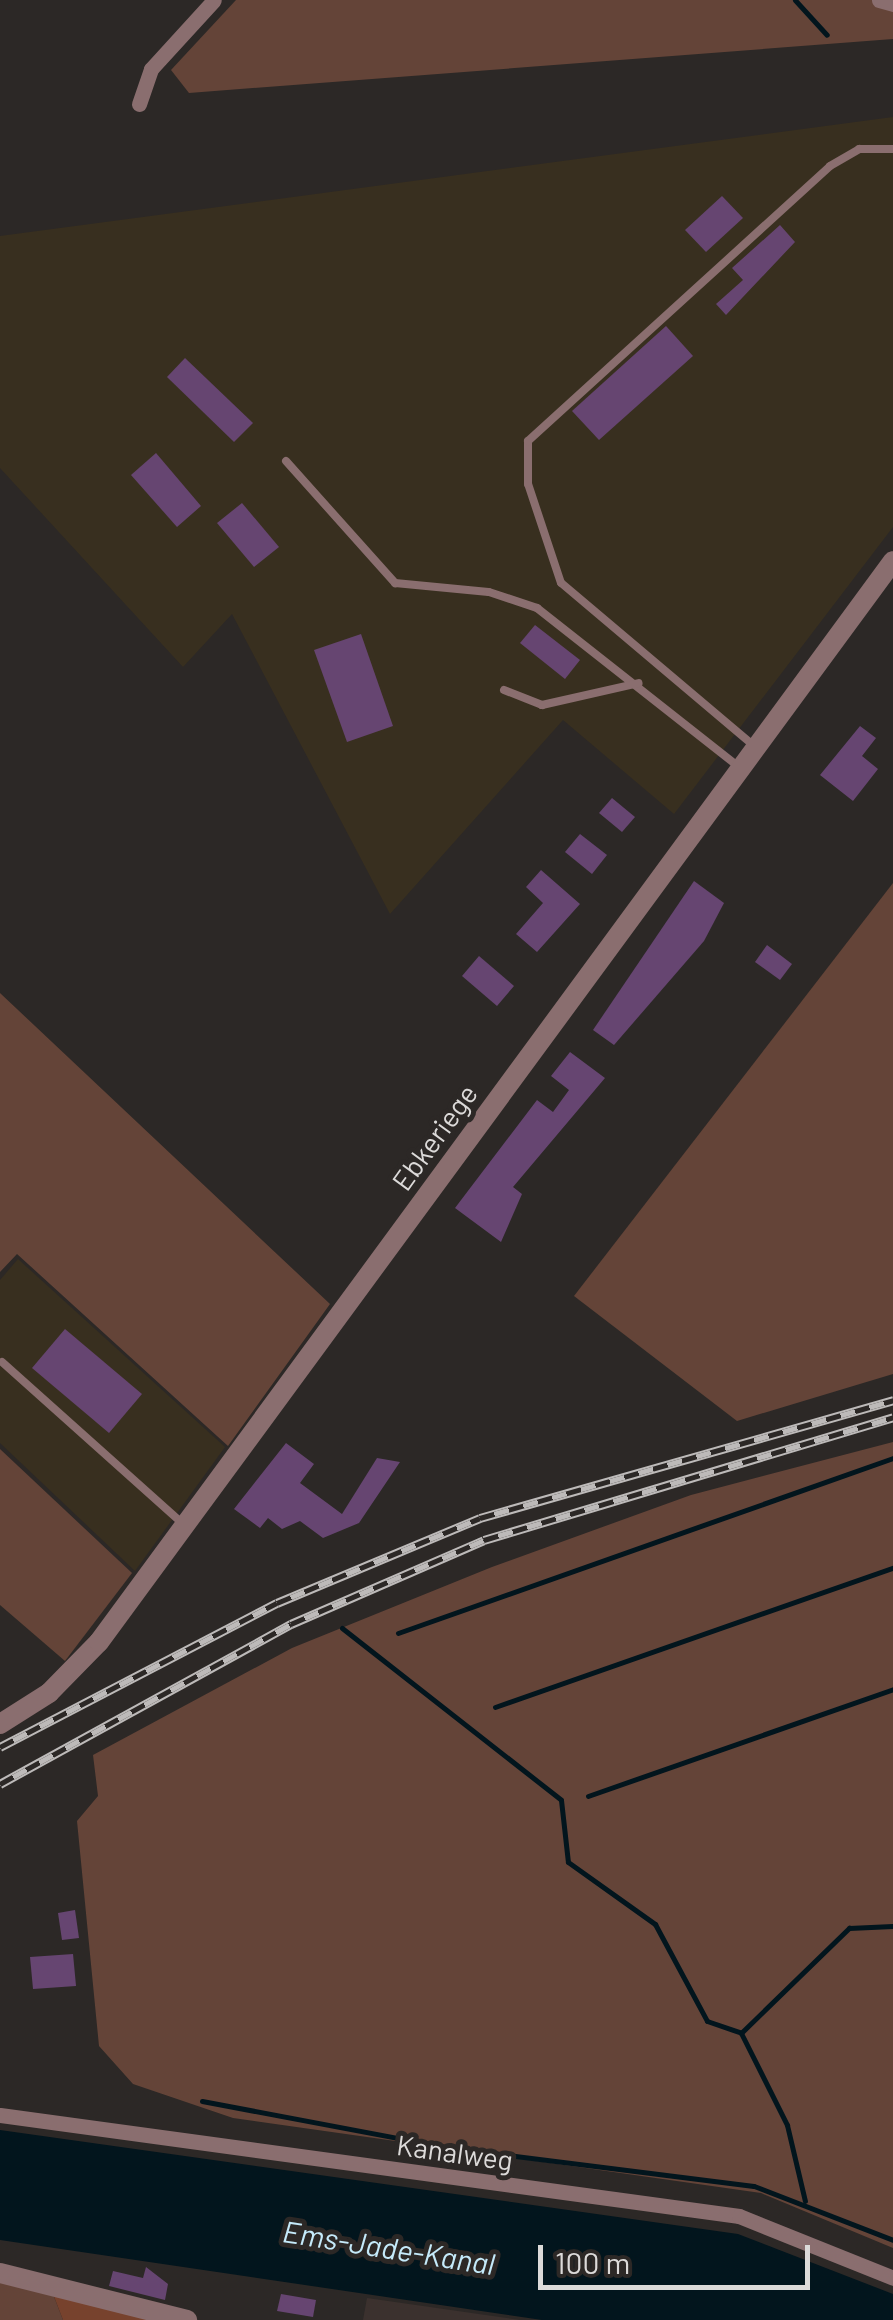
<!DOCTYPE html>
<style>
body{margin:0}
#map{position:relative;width:893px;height:2320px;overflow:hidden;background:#2c2826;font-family:Barlow,sans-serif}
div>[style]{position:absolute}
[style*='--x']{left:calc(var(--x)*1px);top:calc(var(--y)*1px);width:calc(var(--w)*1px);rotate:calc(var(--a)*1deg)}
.commercial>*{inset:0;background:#382f1f}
.built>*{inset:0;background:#3b312e}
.green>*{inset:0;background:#644438}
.forest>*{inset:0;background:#77422d}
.water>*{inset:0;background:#02151d}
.stream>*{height:5px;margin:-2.5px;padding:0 2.5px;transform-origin:2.5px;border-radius:2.5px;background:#02151d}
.building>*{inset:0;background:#664571}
.service>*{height:8px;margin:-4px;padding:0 4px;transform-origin:4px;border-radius:4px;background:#8a6e6f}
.minor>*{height:15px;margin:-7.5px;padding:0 7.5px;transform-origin:7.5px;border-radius:7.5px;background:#8a6e6f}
.tertiary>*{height:20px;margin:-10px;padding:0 10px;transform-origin:10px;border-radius:10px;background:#8a6e6f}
.rail>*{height:9px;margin-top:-4.5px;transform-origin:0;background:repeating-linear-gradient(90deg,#2c2826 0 15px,#bdbab9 0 30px);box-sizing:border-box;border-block:2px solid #bdbab9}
span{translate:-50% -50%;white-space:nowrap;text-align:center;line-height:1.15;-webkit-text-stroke:10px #2c2826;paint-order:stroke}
.street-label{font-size:28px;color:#dcdad9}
.water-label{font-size:30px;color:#c5eafa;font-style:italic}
.scale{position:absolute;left:538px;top:2245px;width:272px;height:45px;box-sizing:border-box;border:5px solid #dcdad9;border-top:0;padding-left:12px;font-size:30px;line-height:35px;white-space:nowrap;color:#dcdad9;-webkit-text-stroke:8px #2c2826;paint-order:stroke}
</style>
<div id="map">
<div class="commercial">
<i style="clip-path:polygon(893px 117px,893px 527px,674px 814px,563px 720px,390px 914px,232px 614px,183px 667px,0 468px,0 236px)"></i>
<i style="clip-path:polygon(18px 1259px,225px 1447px,135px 1571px,0 1443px,0 1280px)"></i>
</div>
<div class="built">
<i style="clip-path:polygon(367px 2298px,520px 2320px,363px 2320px)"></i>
</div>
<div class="green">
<i style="clip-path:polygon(236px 0,893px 0,893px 39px,189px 93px,171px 70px)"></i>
<i style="clip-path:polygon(893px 883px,893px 1374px,737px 1421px,574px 1296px)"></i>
<i style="clip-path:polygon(0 993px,330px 1304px,228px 1446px,17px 1254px,0 1272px)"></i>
<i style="clip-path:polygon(893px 1442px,893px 2248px,761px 2193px,233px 2118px,133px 2084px,99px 2046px,77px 1821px,98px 1796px,93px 1755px,292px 1648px,492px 1567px,691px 1495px)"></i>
<i style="clip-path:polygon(0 1449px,132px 1573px,65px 1661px,0 1605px)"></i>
<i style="clip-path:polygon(0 2279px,53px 2294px,63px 2320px,0 2320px)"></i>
</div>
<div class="forest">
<i style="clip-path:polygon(53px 2294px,165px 2320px,63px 2320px)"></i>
</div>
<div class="water">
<i style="clip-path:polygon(0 2130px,738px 2234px,893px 2294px,893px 2320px,542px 2320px,0 2240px)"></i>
</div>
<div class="stream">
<i style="--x:795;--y:0;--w:47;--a:47.6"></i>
<i style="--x:342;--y:1628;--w:278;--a:38.1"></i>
<i style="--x:561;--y:1800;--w:62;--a:83.6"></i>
<i style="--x:568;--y:1862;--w:107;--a:35.5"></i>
<i style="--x:655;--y:1924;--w:110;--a:61.8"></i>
<i style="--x:707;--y:2021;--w:36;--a:19"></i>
<i style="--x:741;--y:2033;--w:103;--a:63.4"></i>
<i style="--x:787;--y:2125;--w:78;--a:76.7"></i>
<i style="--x:398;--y:1633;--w:525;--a:-19.47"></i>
<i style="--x:495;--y:1707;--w:422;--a:-19.3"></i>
<i style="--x:588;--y:1796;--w:323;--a:-19.3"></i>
<i style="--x:741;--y:2033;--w:151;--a:-44.2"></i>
<i style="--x:849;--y:1928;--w:44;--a:-2.6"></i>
<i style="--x:202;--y:2101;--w:247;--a:10.7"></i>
<i style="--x:445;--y:2147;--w:311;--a:7.2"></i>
<i style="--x:754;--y:2186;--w:149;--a:21.2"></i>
</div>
<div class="building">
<i style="clip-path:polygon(722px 196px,743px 218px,706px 252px,685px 230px)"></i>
<i style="clip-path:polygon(780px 225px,795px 242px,726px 315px,716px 304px,743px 280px,732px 268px)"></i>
<i style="clip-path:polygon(666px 326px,693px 356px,599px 440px,572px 411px)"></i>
<i style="clip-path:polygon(185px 358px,253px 423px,234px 442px,167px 377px)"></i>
<i style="clip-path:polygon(156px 453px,201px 506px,177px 527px,131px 475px)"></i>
<i style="clip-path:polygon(242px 503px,279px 547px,254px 567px,217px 523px)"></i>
<i style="clip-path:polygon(535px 625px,580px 660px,565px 679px,520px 643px)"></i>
<i style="clip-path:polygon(361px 634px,393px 726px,347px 742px,314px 650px)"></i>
<i style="clip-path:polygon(860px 726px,876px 738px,862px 756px,878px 769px,853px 801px,820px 775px)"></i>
<i style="clip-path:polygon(612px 798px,635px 817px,622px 832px,599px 813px)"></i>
<i style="clip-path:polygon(580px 834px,607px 855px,592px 874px,565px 852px)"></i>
<i style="clip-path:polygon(541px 870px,580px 904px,537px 952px,516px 934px,543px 903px,526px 887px)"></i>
<i style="clip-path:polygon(694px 881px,724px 903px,704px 941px,614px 1045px,593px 1030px)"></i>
<i style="clip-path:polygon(767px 945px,792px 964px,780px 980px,755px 962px)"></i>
<i style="clip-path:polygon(479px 956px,514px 986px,497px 1006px,462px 976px)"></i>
<i style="clip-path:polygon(570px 1052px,605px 1078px,513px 1187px,522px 1194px,501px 1242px,455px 1208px,537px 1100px,553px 1112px,569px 1090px,551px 1076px)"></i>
<i style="clip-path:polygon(65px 1329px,142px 1394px,109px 1433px,32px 1368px)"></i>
<i style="clip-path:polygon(286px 1443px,314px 1464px,300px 1483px,342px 1514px,377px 1458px,400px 1462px,359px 1523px,323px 1538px,300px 1521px,282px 1529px,268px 1518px,260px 1528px,234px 1509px)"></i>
<i style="clip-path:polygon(75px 1910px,79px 1938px,62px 1940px,58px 1913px)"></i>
<i style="clip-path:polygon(73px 1954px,76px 1986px,33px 1989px,30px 1957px)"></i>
<i style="clip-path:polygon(146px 2267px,168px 2284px,165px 2300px,109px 2286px,113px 2271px,143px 2278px)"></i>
<i style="clip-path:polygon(281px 2294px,316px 2300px,313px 2317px,277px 2311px)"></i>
</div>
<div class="service">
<i style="--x:286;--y:461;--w:164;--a:48.2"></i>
<i style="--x:395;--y:583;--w:94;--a:5.5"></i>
<i style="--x:489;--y:592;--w:51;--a:18.4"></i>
<i style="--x:537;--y:608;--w:256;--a:38.2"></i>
<i style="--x:504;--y:690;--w:41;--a:21.5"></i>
<i style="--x:542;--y:705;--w:99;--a:-12.8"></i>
<i style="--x:753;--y:745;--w:251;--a:-139.8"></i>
<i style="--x:561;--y:583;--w:104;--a:-108.4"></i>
<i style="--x:528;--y:484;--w:43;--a:-90"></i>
<i style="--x:528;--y:441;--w:408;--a:-42.3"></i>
<i style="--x:830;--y:166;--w:34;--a:-30"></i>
<i style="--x:859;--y:149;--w:34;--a:0"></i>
<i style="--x:2;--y:1362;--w:244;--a:41.8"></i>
</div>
<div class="minor">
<i style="--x:879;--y:0;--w:15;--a:16"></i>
<i style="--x:139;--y:104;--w:37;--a:-71"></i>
<i style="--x:151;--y:69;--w:93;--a:-47.6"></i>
<i style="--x:0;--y:2115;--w:746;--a:7.78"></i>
<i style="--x:739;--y:2216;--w:166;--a:21.9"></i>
</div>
<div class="tertiary">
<i style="--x:0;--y:1724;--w:58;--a:-32.3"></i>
<i style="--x:49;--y:1693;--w:71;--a:-45.6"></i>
<i style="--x:99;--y:1642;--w:1341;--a:-53.7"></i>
<i style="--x:0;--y:2273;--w:193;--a:14.1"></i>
</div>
<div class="rail">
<i style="--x:0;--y:1747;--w:312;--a:-27.5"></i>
<i style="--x:277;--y:1603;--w:220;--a:-22.7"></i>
<i style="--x:480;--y:1518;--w:430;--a:-15.9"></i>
<i style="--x:0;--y:1784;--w:332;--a:-28.8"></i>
<i style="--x:291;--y:1624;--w:210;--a:-23.5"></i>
<i style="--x:484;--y:1540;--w:427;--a:-16.7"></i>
</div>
<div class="street-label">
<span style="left:434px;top:1137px;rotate:-54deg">Ebkeriege</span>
<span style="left:455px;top:2152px;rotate:8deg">Kanalweg</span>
</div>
<div class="water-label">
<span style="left:389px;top:2247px;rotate:9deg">Ems-Jade-Kanal</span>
</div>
<div class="scale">100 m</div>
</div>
